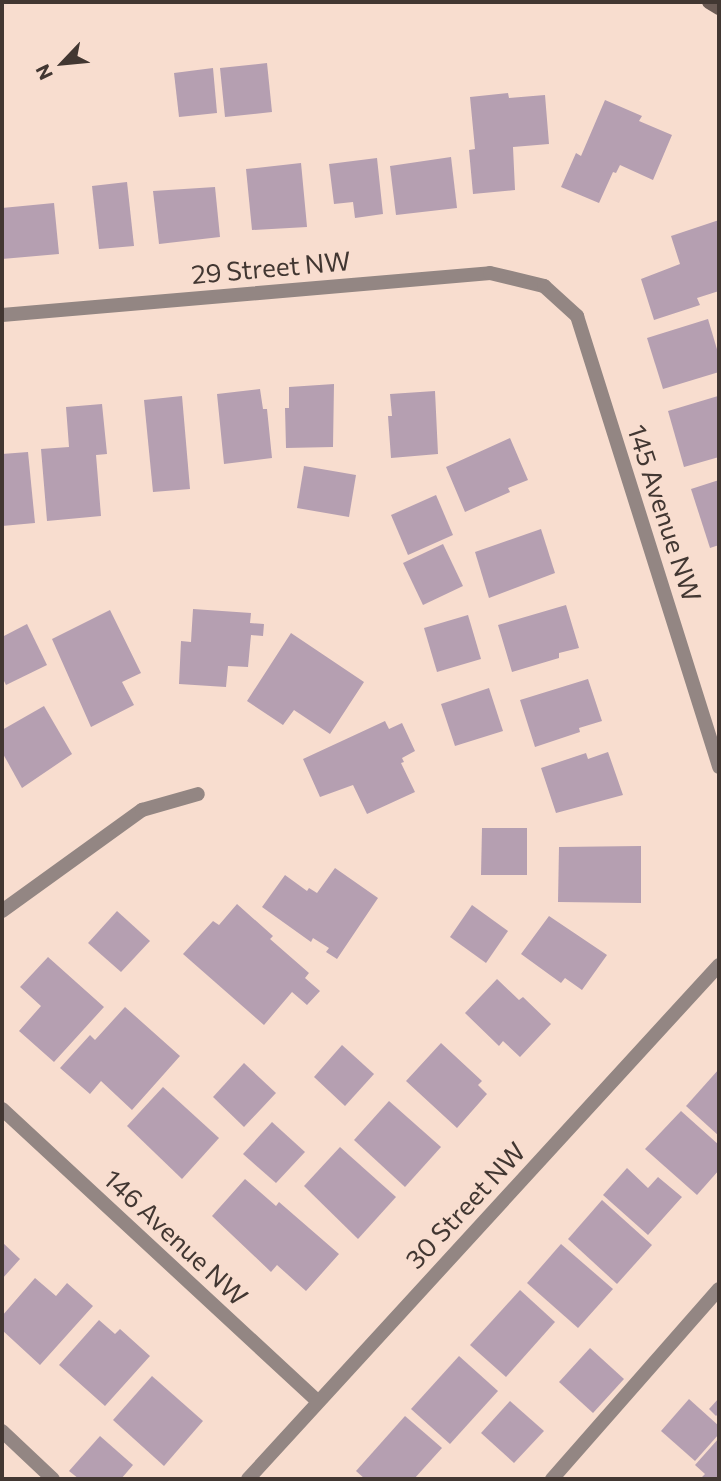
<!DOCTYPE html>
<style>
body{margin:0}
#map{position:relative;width:721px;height:1481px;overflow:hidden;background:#f8ddcf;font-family:Commissioner,sans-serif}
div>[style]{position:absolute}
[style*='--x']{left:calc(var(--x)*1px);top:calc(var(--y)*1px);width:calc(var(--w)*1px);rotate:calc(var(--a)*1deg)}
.building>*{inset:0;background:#b59fb1}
.service>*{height:14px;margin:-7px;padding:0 7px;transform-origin:7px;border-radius:7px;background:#938683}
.minor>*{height:14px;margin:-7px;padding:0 7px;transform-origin:7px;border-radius:7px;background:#938683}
.secondary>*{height:14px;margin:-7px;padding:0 7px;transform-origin:7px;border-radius:7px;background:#6c5b55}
span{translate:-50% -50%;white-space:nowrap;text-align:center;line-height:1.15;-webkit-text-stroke:5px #f8ddcf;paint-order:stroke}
.street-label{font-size:26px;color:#423732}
.frame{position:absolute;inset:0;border:4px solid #423732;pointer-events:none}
.north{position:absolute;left:28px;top:28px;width:70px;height:70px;-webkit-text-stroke:5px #f8ddcf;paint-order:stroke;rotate:244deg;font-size:19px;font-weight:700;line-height:28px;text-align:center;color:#423732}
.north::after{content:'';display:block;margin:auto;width:24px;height:32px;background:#423732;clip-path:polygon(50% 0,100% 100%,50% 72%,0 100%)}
</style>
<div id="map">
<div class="building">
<i style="clip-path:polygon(267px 63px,272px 112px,225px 117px,220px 68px)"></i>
<i style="clip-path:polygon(213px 68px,217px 113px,179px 117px,174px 73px)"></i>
<i style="clip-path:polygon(508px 93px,509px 98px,545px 95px,549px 144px,513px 147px,515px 190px,473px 194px,469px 150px,475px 149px,470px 97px)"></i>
<i style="clip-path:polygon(605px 100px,642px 116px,639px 121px,672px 135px,653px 180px,620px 165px,616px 173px,613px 172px,599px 203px,561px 187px,576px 153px,581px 156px)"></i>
<i style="clip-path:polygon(451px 157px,457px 208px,396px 215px,390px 166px)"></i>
<i style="clip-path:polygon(377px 158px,383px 214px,355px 218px,353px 202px,334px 204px,329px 164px)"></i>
<i style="clip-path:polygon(301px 163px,307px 227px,252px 230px,246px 169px)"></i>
<i style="clip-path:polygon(127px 182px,134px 246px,99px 249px,92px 186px)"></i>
<i style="clip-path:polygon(215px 187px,220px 237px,159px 244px,153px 191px)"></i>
<i style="clip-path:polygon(54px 203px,59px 254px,2px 259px,2px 208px)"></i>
<i style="clip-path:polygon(719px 220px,719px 291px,697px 298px,700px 305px,654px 320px,641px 279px,680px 264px,671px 236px)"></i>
<i style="clip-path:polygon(708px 319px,719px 356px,719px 372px,663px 389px,647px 338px)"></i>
<i style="clip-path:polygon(334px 384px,333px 447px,286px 448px,285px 408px,289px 408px,289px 387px)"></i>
<i style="clip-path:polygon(260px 389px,263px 409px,267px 409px,272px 458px,224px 464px,217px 394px)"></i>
<i style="clip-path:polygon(435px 391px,438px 454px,391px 458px,388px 416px,392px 416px,390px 394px)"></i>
<i style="clip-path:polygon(182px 396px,190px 489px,153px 492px,144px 400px)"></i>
<i style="clip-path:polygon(718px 396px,719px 457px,684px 467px,668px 411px)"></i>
<i style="clip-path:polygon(102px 404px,107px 454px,96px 455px,101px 516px,47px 521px,41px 449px,69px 447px,66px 407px)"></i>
<i style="clip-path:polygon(510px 438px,528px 480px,508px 488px,510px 492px,465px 512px,446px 467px)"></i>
<i style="clip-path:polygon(28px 452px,35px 523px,2px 526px,2px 454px)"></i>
<i style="clip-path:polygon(304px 466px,356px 475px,349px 517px,297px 508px)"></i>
<i style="clip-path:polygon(719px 480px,719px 545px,710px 548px,691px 489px)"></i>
<i style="clip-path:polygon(436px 495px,453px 535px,408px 555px,391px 515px)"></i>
<i style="clip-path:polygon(541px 529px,555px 573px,489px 598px,475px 552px)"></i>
<i style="clip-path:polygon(443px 544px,463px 586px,423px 605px,403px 563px)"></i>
<i style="clip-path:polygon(566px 605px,579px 648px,559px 653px,559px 658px,512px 672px,498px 625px)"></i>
<i style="clip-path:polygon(193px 609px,251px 613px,250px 623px,264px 624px,263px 636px,251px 635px,248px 667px,228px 666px,226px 687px,179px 684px,181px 641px,191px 642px)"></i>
<i style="clip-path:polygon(110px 610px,141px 673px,122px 682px,134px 705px,91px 727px,52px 639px)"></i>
<i style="clip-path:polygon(468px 615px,481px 659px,437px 672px,424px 628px)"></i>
<i style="clip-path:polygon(27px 624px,47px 665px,6px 685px,2px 677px,2px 637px)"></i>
<i style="clip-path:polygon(291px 633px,364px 682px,330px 734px,294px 710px,283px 725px,247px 701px)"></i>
<i style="clip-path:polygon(588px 679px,602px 721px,579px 728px,580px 732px,535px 747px,520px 700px)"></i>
<i style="clip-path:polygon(489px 688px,503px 731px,455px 746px,441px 704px)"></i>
<i style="clip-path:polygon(44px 706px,72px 754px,22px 788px,2px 752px,2px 730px)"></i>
<i style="clip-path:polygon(385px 721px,389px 729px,402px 723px,415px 751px,402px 758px,404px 762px,401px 763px,415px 792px,367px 814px,353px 785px,320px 797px,303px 759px)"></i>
<i style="clip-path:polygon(608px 752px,623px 795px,556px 813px,541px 768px,586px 753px,588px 759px)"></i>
<i style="clip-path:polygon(482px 828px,527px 828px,527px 875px,481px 875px)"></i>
<i style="clip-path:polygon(641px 846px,641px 903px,558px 902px,559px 847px)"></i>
<i style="clip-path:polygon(335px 868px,378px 898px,337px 959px,326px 952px,329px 948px,313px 938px,311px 942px,262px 907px,285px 875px,307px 891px,309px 888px,317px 893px)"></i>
<i style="clip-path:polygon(237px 904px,273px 936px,270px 939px,309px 973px,305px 978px,320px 991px,307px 1005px,292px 992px,264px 1025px,183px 954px,213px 921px,219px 925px)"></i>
<i style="clip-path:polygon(472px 905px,508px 931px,486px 963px,450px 937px)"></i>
<i style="clip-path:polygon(117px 911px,150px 941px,121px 972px,88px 943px)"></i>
<i style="clip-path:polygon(549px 916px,607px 955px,582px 990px,565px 978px,561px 983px,521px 954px)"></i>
<i style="clip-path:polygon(48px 957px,104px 1007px,54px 1062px,19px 1031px,41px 1006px,20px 987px)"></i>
<i style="clip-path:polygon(497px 979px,519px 1000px,523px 997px,551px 1024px,520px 1057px,503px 1041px,499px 1046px,465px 1013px)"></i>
<i style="clip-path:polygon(125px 1007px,180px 1056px,132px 1110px,101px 1081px,90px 1094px,60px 1068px,90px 1035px,95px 1040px)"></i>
<i style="clip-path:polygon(441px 1043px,482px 1081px,478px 1085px,487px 1094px,457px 1128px,406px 1081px)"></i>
<i style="clip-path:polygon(342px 1045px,374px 1074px,345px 1106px,314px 1077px)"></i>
<i style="clip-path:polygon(244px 1063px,276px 1093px,244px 1127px,213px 1097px)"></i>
<i style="clip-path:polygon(719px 1069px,719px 1136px,686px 1106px)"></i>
<i style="clip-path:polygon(163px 1087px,219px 1138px,182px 1179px,127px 1126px)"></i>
<i style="clip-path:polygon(389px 1101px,441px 1147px,405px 1187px,354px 1140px)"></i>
<i style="clip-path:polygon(681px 1111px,719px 1145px,719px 1170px,697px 1195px,645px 1149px)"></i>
<i style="clip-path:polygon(272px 1122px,305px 1152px,276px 1183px,243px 1154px)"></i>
<i style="clip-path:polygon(340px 1147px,396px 1197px,358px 1239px,304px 1186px)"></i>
<i style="clip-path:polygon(627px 1168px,648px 1188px,658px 1177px,682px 1197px,648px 1235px,603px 1195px)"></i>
<i style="clip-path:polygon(245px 1179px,276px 1206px,279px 1202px,339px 1254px,306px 1291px,277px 1265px,271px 1272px,212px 1216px)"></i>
<i style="clip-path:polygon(602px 1200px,652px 1245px,617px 1284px,568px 1239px)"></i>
<i style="clip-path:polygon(2px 1242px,20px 1259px,2px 1279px)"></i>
<i style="clip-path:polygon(561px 1244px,613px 1289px,578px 1328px,527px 1283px)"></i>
<i style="clip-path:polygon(35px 1278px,56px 1296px,67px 1283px,93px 1306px,40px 1365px,2px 1330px,2px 1316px)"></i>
<i style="clip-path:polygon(520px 1290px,555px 1322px,506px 1377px,470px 1345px)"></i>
<i style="clip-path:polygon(99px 1320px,115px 1334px,120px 1329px,150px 1356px,105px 1406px,59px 1365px)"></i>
<i style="clip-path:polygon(590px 1348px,624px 1379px,593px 1413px,559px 1382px)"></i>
<i style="clip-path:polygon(459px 1356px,498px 1391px,450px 1444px,411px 1409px)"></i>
<i style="clip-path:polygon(152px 1376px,203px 1421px,164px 1466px,113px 1420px)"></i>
<i style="clip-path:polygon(719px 1398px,719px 1413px,716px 1416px,709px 1409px)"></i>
<i style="clip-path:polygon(689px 1399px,719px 1426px,719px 1434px,695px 1461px,661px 1431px)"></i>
<i style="clip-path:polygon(510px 1401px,544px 1431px,514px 1463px,481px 1433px)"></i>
<i style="clip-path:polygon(405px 1416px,442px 1448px,414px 1479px,365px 1479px,356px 1471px)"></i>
<i style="clip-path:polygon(100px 1436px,133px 1465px,121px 1479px,79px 1479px,69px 1471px)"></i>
<i style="clip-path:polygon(719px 1438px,719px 1479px,700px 1479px,705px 1474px,695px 1465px)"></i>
</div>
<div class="service">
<i style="--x:2;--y:1431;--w:70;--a:43.3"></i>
<i style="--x:552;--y:1479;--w:253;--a:-48.7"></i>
</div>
<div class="minor">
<i style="--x:2;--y:315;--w:490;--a:-4.9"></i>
<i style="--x:490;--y:273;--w:56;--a:13.5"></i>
<i style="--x:544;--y:286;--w:45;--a:42.3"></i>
<i style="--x:577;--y:316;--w:473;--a:72.5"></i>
<i style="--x:2;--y:911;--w:173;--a:-35.8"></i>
<i style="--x:142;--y:810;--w:58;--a:-15.9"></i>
<i style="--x:2;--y:1109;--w:430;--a:42.8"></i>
<i style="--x:248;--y:1479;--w:697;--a:-47.5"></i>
</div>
<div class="secondary">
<i style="--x:709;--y:2;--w:12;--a:31"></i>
</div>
<div class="street-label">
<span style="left:271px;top:267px;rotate:-5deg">29 Street NW</span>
<span style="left:665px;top:513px;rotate:72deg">145 Avenue NW</span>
<span style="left:465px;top:1205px;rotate:-47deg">30 Street NW</span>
<span style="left:176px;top:1237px;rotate:43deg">146 Avenue NW</span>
</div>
<div class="frame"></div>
<div class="north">N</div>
</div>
